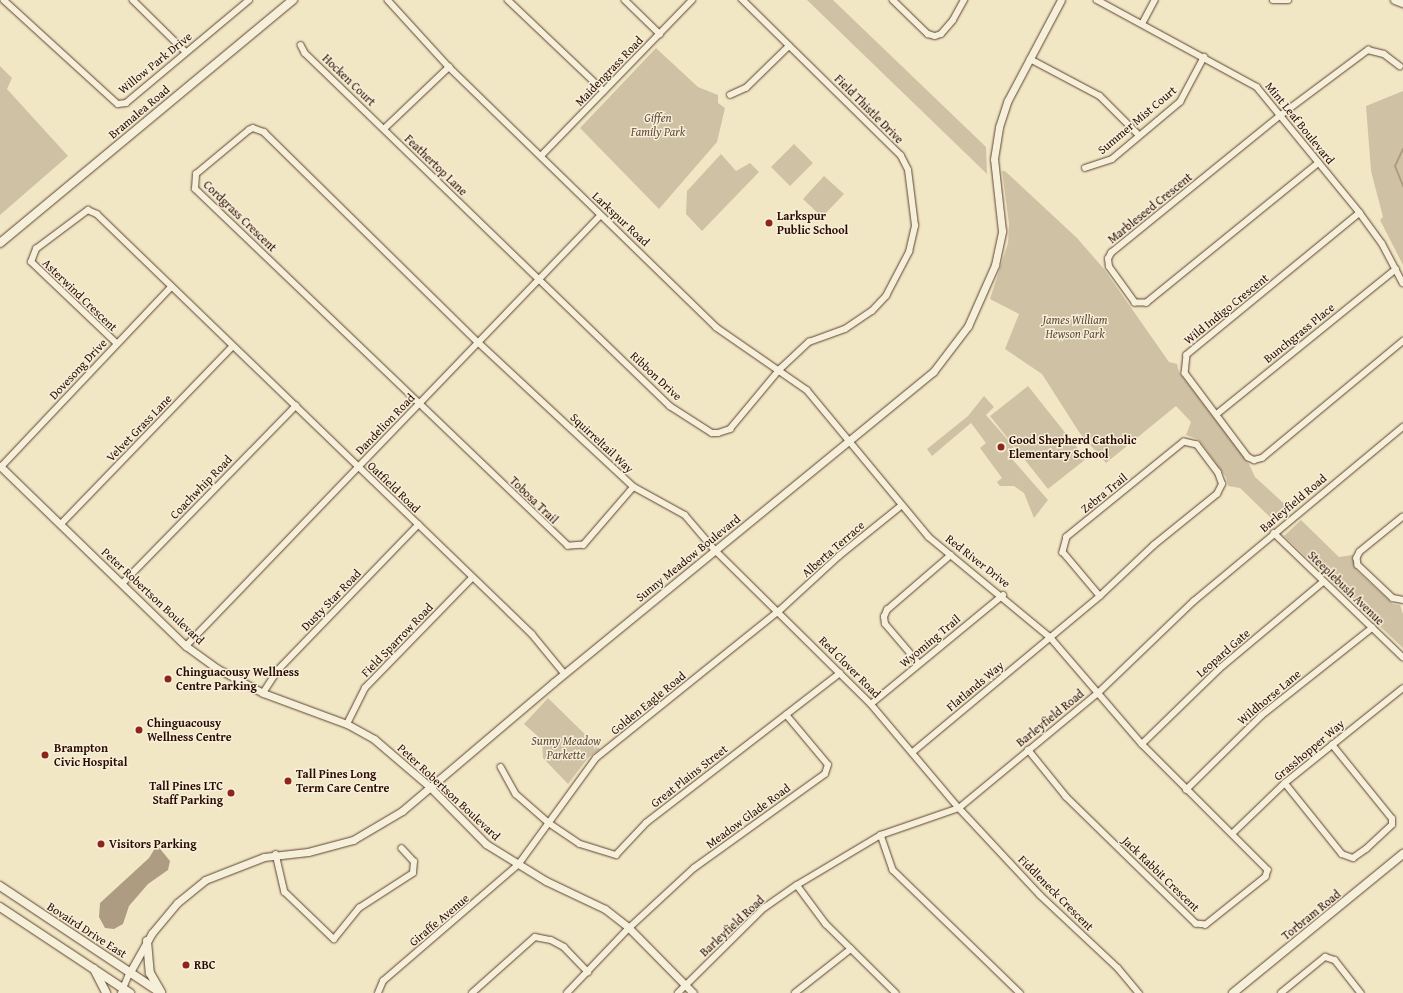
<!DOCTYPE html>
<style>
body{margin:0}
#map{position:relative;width:1403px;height:993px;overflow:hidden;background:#f1e7c5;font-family:"Gentium Book Plus",serif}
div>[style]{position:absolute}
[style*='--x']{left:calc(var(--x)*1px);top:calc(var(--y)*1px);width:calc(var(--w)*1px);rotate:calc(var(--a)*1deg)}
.green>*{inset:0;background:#cfc2a4}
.water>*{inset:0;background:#ae9c82}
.stream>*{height:2px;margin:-1px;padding:0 1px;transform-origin:1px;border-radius:1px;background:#ae9c82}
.roads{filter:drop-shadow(0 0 1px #5c4231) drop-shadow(0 0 1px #5c4231)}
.minor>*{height:5.5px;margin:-2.75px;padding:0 2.75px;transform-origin:2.75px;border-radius:2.75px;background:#f6efd9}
.tertiary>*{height:7px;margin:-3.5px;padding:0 3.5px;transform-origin:3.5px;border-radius:3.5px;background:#f6efd9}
.secondary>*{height:8px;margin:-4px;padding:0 4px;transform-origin:4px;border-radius:4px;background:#f6efd9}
.dots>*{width:11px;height:11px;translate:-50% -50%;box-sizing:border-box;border:2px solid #f6efd9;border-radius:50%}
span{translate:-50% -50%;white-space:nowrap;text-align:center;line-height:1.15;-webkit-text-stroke:3px #f6efd9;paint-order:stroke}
.street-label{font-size:12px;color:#2b0b00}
.park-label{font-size:12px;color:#644b39;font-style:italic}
.poi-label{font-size:12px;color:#2b0b00;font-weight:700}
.left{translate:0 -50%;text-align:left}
.right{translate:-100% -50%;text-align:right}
</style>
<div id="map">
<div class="green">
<i style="clip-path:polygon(807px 0,833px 0,986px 147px,987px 174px)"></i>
<i style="clip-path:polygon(656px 48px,698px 87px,718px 95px,718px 103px,725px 108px,717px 142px,659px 209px,580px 128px)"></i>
<i style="clip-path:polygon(0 66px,12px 78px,7px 89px,68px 156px,0 215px)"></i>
<i style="clip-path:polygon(1403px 91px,1403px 265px,1380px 220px,1383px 217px,1371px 171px,1366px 106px)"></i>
<i style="clip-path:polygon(794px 144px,813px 163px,790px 186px,771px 167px)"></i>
<i style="clip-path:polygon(721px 154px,736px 171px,750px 163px,759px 172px,702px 231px,686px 214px,687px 191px)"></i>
<i style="clip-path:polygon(1002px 171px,1005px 171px,1077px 238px,1104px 269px,1169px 362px,1177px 364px,1179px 372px,1249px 464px,1255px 477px,1291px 510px,1276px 523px,1240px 488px,1228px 486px,1226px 477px,1199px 440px,1186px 435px,1191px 422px,1176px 406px,1106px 463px,1079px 432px,1042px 374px,1005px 349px,1019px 314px,990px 299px,1008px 243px,1009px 224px)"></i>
<i style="clip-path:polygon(824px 176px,844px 194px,822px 217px,803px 199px)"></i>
<i style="clip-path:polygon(1028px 386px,1086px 459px,1048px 489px,990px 416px)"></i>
<i style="clip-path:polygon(984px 396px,994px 407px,986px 415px,1014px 447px,1009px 451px,1012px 459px,1048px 500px,1034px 518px,1024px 493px,1014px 486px,1000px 486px,997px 482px,1002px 478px,980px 448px,986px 443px,971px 423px,932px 456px,927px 449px,968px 416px)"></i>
<i style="clip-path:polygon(1301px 520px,1339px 557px,1353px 555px,1356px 570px,1393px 604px,1400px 605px,1403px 614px,1403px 648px,1284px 536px)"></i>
<i style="clip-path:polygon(548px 698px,600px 749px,588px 758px,568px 784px,543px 758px,542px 740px,524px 724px)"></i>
</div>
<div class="water">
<i style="clip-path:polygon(157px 845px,170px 861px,168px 870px,148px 884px,129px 906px,123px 924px,114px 929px,105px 928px,99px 917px,100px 903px,149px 858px)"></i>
</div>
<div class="stream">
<i style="--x:1403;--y:149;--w:19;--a:115"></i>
<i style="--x:1395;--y:166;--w:22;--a:68"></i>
</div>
<div class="roads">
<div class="minor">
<i style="--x:4;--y:0;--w:154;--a:42.4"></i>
<i style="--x:118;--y:104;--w:8;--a:-7"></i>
<i style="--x:126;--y:103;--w:160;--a:-39.9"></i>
<i style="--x:133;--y:0;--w:74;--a:44.5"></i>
<i style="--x:388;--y:0;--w:91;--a:47.7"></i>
<i style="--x:449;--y:67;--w:373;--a:44.2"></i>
<i style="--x:716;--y:327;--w:111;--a:34.7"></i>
<i style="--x:807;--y:390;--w:191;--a:50.3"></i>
<i style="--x:929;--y:537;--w:157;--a:39.6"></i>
<i style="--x:1050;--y:637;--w:141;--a:49.3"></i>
<i style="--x:1142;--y:744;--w:178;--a:45"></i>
<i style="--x:1268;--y:870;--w:7;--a:106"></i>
<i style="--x:1266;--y:877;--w:77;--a:141.3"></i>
<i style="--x:1206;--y:925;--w:10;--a:-174"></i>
<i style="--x:1196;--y:924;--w:182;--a:-135.7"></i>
<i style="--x:1066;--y:797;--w:60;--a:-129"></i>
<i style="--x:508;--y:0;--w:132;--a:43.5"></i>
<i style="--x:625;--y:0;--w:49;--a:44.2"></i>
<i style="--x:893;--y:0;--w:49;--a:44.2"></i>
<i style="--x:928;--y:34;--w:7;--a:16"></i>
<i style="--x:935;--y:36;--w:6;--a:-18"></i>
<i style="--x:941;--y:34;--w:18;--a:-49"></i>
<i style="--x:953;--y:20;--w:23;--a:-61"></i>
<i style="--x:1097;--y:0;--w:182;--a:28.5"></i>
<i style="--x:1257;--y:87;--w:163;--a:50.7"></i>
<i style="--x:1360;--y:213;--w:37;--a:54"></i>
<i style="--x:1382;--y:243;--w:45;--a:62.3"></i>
<i style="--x:1273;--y:0;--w:15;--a:0"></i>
<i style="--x:1142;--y:24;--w:27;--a:-62"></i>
<i style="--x:301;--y:45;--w:9;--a:63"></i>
<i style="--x:305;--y:53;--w:508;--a:44.04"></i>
<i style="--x:670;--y:406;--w:50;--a:32.7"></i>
<i style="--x:712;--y:433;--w:6;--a:0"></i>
<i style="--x:718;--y:433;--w:13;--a:-18"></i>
<i style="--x:730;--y:429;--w:78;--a:-50.2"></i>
<i style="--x:780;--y:369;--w:40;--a:-43"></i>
<i style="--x:809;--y:342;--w:38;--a:-20"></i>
<i style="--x:845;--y:329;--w:32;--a:-34"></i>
<i style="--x:872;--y:311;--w:21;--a:-47"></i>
<i style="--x:886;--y:296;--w:50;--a:-62.4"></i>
<i style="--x:909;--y:252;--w:27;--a:-77"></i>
<i style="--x:915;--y:226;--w:56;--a:-97.1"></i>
<i style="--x:908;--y:170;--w:16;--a:-117"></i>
<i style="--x:901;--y:156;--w:223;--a:-135.5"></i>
<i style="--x:1030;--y:59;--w:79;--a:27.9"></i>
<i style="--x:1100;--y:96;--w:55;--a:45"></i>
<i style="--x:730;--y:95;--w:17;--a:-24"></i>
<i style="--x:746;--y:88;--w:60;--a:-44.3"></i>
<i style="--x:384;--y:129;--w:90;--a:-43.6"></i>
<i style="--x:541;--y:156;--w:217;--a:-45.9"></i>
<i style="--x:1319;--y:163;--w:222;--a:140.9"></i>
<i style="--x:1147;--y:303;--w:12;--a:180"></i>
<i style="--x:1135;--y:303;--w:44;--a:-125.8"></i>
<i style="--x:1109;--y:267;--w:8;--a:-97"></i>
<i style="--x:1108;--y:259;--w:7;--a:-63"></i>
<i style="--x:1111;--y:253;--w:219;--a:-39.1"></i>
<i style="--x:1281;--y:115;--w:109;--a:-36.8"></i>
<i style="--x:1368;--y:50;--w:16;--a:14"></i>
<i style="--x:1384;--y:54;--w:20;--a:37"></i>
<i style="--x:1085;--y:168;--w:28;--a:-18"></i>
<i style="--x:1112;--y:159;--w:89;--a:-40"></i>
<i style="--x:1180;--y:102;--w:51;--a:-61.9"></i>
<i style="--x:1360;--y:213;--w:224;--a:140.6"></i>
<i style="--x:1187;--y:355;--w:18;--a:96"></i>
<i style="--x:1185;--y:373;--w:105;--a:53.1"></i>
<i style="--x:1248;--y:457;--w:7;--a:27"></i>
<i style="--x:1254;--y:460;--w:8;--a:-14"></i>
<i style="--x:1262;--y:458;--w:183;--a:-39.7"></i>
<i style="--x:116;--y:343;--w:117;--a:-136.4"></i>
<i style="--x:31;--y:262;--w:14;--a:-69"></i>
<i style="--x:36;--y:249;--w:65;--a:-36.9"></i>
<i style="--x:88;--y:210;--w:10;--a:24"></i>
<i style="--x:97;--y:214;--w:605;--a:43.99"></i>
<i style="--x:532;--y:634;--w:50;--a:50.6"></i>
<i style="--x:1217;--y:414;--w:230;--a:-39"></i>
<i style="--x:1;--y:467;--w:248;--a:-46.6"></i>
<i style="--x:634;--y:487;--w:77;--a:130.8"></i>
<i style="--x:584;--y:545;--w:16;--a:176"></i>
<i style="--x:568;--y:546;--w:516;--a:-136.26"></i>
<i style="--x:195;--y:189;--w:15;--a:-86"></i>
<i style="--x:196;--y:174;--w:69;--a:-39.7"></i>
<i style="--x:249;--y:130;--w:4;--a:-27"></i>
<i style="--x:253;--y:128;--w:12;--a:20"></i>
<i style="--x:264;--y:132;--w:301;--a:44.5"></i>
<i style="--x:479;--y:343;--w:212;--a:42.9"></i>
<i style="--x:634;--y:487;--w:58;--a:28.8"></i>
<i style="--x:685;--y:515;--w:46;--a:49.4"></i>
<i style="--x:715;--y:550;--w:219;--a:44.6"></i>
<i style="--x:871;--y:704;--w:136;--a:49.8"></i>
<i style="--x:959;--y:808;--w:119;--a:47"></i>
<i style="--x:1040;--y:895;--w:107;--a:43.1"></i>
<i style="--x:1118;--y:968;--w:33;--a:50"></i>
<i style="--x:1403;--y:517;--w:55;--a:140.9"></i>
<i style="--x:1360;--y:552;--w:7;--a:117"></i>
<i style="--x:1357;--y:558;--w:7;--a:82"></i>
<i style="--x:1358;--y:565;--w:48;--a:43.3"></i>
<i style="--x:1393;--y:598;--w:10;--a:11"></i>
<i style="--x:62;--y:523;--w:245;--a:-46"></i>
<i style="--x:1274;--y:533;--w:179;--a:43.9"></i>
<i style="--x:122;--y:584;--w:249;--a:-45.7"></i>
<i style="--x:186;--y:646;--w:597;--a:-46.09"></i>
<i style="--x:919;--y:664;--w:52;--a:-130.4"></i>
<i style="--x:885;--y:624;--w:7;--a:-98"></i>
<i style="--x:884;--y:617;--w:8;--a:-67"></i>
<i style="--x:887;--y:610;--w:84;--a:-40.7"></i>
<i style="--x:263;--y:693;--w:27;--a:-57"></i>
<i style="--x:278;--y:670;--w:202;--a:-46"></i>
<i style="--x:871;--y:704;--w:171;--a:-39.5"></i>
<i style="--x:347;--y:724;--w:40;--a:-63.4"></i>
<i style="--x:365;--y:688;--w:153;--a:-45.8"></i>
<i style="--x:1142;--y:744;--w:107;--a:-44.2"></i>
<i style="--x:1219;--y:669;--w:136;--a:-39.9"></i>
<i style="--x:914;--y:751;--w:242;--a:-39.8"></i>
<i style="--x:1100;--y:596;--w:74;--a:-43.4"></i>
<i style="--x:1154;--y:545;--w:81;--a:-39"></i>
<i style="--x:1217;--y:494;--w:11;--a:-63"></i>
<i style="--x:1222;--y:484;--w:12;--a:-110"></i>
<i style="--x:1218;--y:473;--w:35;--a:-127"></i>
<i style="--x:1197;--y:445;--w:13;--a:-167"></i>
<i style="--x:1184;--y:442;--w:151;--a:140.9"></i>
<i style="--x:1067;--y:537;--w:16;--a:105"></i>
<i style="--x:1063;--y:552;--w:57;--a:49.9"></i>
<i style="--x:501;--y:767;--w:31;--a:61"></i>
<i style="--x:516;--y:794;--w:44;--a:41.3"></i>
<i style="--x:549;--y:823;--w:37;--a:34"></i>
<i style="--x:580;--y:844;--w:38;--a:17"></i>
<i style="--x:616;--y:855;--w:44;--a:-46.8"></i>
<i style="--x:646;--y:823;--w:245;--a:-37.7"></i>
<i style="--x:1285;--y:783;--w:91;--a:51.2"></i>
<i style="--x:1342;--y:854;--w:12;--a:20"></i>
<i style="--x:1353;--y:858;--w:16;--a:-35"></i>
<i style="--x:1366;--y:849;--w:35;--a:-43"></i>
<i style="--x:1392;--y:825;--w:6;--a:-90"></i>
<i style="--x:1392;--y:819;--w:95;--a:-129"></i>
<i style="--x:1186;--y:790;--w:105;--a:-44.6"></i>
<i style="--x:1261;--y:716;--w:142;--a:-38.4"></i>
<i style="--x:1232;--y:834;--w:74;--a:-43.9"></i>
<i style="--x:1285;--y:783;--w:151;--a:-38.8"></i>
<i style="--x:881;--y:835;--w:37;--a:71"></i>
<i style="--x:893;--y:870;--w:177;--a:44.1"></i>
<i style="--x:276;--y:854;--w:39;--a:77"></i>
<i style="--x:285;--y:892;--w:68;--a:43.8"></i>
<i style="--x:334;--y:939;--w:40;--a:-51"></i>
<i style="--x:359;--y:908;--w:64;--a:-32.9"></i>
<i style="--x:413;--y:873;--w:11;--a:-85"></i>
<i style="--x:414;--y:862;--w:18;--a:-133"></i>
<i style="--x:797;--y:885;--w:49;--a:53.4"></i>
<i style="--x:826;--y:924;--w:98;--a:44.6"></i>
<i style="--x:121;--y:993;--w:23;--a:-67"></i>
<i style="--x:378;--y:993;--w:13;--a:-67"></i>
<i style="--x:383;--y:981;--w:178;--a:-40.7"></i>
<i style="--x:518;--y:865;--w:132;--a:-53.9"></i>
<i style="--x:596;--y:758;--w:235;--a:-38.8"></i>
<i style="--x:779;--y:611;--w:81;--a:-42.5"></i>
<i style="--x:839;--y:556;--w:80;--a:-38.9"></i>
<i style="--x:472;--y:993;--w:84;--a:-41.6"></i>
<i style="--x:535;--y:937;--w:16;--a:11"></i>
<i style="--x:551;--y:940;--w:15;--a:28"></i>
<i style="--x:564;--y:947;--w:35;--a:46"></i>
<i style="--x:567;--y:993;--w:90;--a:-46.4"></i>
<i style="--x:629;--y:928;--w:88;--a:-42.7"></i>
<i style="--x:694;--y:868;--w:161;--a:-35.7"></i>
<i style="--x:825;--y:774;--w:9;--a:-72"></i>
<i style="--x:828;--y:765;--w:65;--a:-130"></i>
<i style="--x:678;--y:993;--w:121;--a:-44.7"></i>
<i style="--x:764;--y:908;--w:40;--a:-34.9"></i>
<i style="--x:797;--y:885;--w:98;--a:-30.8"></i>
<i style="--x:881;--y:835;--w:83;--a:-19.1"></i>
<i style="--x:959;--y:808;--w:179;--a:-39.6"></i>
<i style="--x:1097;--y:694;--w:134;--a:-43.8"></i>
<i style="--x:1194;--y:601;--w:272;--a:-39.8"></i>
<i style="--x:795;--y:993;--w:71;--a:-38.2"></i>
<i style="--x:1281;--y:993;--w:57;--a:-39.3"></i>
<i style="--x:1325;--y:957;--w:10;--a:17"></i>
<i style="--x:1335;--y:960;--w:42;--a:51.8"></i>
</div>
<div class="tertiary">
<i style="--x:0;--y:466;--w:259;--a:44.1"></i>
<i style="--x:186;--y:646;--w:39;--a:36"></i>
<i style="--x:218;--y:669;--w:51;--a:28.1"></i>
<i style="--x:263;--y:693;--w:90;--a:20.3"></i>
<i style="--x:347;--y:724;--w:31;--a:29"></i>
<i style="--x:374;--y:739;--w:74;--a:40.6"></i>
<i style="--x:430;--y:787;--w:80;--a:45.5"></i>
<i style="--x:486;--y:844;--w:70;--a:31.7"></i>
<i style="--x:546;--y:881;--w:65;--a:25.4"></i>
<i style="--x:605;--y:909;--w:31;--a:38"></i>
<i style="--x:629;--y:928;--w:91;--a:45.4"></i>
<i style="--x:130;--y:972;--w:45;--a:-60.6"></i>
<i style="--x:152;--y:933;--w:39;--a:-50"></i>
<i style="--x:177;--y:903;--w:36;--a:-39"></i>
<i style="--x:205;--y:880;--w:63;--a:-21.3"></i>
<i style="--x:264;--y:857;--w:44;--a:-6.5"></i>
<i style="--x:308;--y:852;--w:47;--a:-14.9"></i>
<i style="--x:353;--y:840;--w:57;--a:-30.6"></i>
<i style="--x:402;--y:811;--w:199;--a:-40.3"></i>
<i style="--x:554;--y:682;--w:490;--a:-39.3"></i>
<i style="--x:933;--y:372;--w:58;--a:-52.7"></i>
<i style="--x:968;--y:326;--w:67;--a:-66.1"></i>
<i style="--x:995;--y:265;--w:35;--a:-78"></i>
<i style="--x:1002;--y:231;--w:72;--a:-96.3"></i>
<i style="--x:994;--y:159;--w:32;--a:-81"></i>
<i style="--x:999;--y:127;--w:28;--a:-72"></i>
<i style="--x:1008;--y:100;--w:113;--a:-62.1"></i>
</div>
<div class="secondary">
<i style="--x:1395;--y:0;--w:9;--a:21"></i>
<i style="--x:0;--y:243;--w:381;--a:-39.7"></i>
<i style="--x:0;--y:886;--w:193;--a:33.6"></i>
<i style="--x:0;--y:907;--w:156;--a:33.5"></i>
<i style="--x:147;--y:941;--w:32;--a:85"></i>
<i style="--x:150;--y:973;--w:22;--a:60"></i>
<i style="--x:94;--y:969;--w:27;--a:63"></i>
<i style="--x:1233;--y:993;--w:220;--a:-39.3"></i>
</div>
</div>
<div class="dots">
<i style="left:769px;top:223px;background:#8f2418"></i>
<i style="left:1001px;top:447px;background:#8f2418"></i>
<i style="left:168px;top:679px;background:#8f2418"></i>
<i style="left:139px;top:730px;background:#8f2418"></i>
<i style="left:45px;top:755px;background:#8f2418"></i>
<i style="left:288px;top:781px;background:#8f2418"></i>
<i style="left:231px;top:793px;background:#8f2418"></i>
<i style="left:101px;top:844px;background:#8f2418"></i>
<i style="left:186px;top:965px;background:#8f2418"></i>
</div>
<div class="street-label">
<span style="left:155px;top:63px;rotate:-39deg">Willow Park Drive</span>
<span style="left:609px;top:71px;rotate:-46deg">Maidengrass Road</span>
<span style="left:349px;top:80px;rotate:44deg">Hocken Court</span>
<span style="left:869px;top:109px;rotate:45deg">Field Thistle Drive</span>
<span style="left:139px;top:112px;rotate:-40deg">Bramalea Road</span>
<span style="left:1137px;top:120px;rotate:-40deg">Summer Mist Court</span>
<span style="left:1300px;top:123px;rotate:51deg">Mint Leaf Boulevard</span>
<span style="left:436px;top:165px;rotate:44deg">Feathertop Lane</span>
<span style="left:1150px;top:208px;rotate:-39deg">Marbleseed Crescent</span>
<span style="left:240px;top:216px;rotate:44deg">Cordgrass Crescent</span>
<span style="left:621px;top:219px;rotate:43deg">Larkspur Road</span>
<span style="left:80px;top:295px;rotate:44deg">Asterwind Crescent</span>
<span style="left:1226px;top:309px;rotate:-39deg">Wild Indigo Crescent</span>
<span style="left:1299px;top:333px;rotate:-39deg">Bunchgrass Place</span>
<span style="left:78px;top:369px;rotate:-47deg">Dovesong Drive</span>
<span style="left:656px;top:376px;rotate:43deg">Ribbon Drive</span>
<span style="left:385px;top:424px;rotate:-46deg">Dandelion Road</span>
<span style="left:139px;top:428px;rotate:-46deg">Velvet Grass Lane</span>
<span style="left:602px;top:443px;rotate:43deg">Squirreltail Way</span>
<span style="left:201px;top:487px;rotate:-46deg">Coachwhip Road</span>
<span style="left:394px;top:487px;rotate:44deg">Oatfield Road</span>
<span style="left:1104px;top:493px;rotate:-39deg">Zebra Trail</span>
<span style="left:534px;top:500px;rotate:44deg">Tobosa Trail</span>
<span style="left:1293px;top:503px;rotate:-40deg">Barleyfield Road</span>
<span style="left:833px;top:549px;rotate:-41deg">Alberta Terrace</span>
<span style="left:688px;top:558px;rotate:-39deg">Sunny Meadow Boulevard</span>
<span style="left:978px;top:561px;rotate:38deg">Red River Drive</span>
<span style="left:1346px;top:588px;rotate:44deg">Steeplebush Avenue</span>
<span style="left:153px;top:596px;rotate:43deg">Peter Robertson Boulevard</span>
<span style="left:331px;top:600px;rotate:-46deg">Dusty Star Road</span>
<span style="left:397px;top:640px;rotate:-46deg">Field Sparrow Road</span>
<span style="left:930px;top:641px;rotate:-40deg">Wyoming Trail</span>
<span style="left:1223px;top:653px;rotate:-41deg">Leopard Gate</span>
<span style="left:850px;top:667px;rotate:45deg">Red Clover Road</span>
<span style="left:975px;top:686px;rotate:-40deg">Flatlands Way</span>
<span style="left:1269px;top:697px;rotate:-40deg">Wildhorse Lane</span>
<span style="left:648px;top:703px;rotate:-39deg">Golden Eagle Road</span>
<span style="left:1050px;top:718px;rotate:-39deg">Barleyfield Road</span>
<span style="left:1309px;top:750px;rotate:-40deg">Grasshopper Way</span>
<span style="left:689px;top:776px;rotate:-38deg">Great Plains Street</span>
<span style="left:449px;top:792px;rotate:43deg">Peter Robertson Boulevard</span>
<span style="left:748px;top:816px;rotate:-36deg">Meadow Glade Road</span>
<span style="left:1161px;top:874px;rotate:44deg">Jack Rabbit Crescent</span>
<span style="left:1056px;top:893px;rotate:45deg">Fiddleneck Crescent</span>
<span style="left:1311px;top:915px;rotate:-39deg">Torbram Road</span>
<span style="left:439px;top:920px;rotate:-40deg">Giraffe Avenue</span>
<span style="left:732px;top:926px;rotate:-43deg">Barleyfield Road</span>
<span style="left:87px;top:930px;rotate:33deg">Bovaird Drive East</span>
</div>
<div class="park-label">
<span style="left:658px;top:125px">Giffen<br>Family Park</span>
<span style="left:1075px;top:327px">James William<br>Hewson Park</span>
<span style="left:566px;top:748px">Sunny Meadow<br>Parkette</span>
</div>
<div class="poi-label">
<span class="left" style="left:777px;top:223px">Larkspur<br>Public School</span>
<span class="left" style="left:1009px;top:447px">Good Shepherd Catholic<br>Elementary School</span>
<span class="left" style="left:176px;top:679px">Chinguacousy Wellness<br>Centre Parking</span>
<span class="left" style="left:147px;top:730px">Chinguacousy<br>Wellness Centre</span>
<span class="left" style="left:54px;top:755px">Brampton<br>Civic Hospital</span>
<span class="left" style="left:296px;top:781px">Tall Pines Long<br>Term Care Centre</span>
<span class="right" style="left:223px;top:793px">Tall Pines LTC<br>Staff Parking</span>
<span class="left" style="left:109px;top:844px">Visitors Parking</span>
<span class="left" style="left:194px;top:965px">RBC</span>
</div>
</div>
